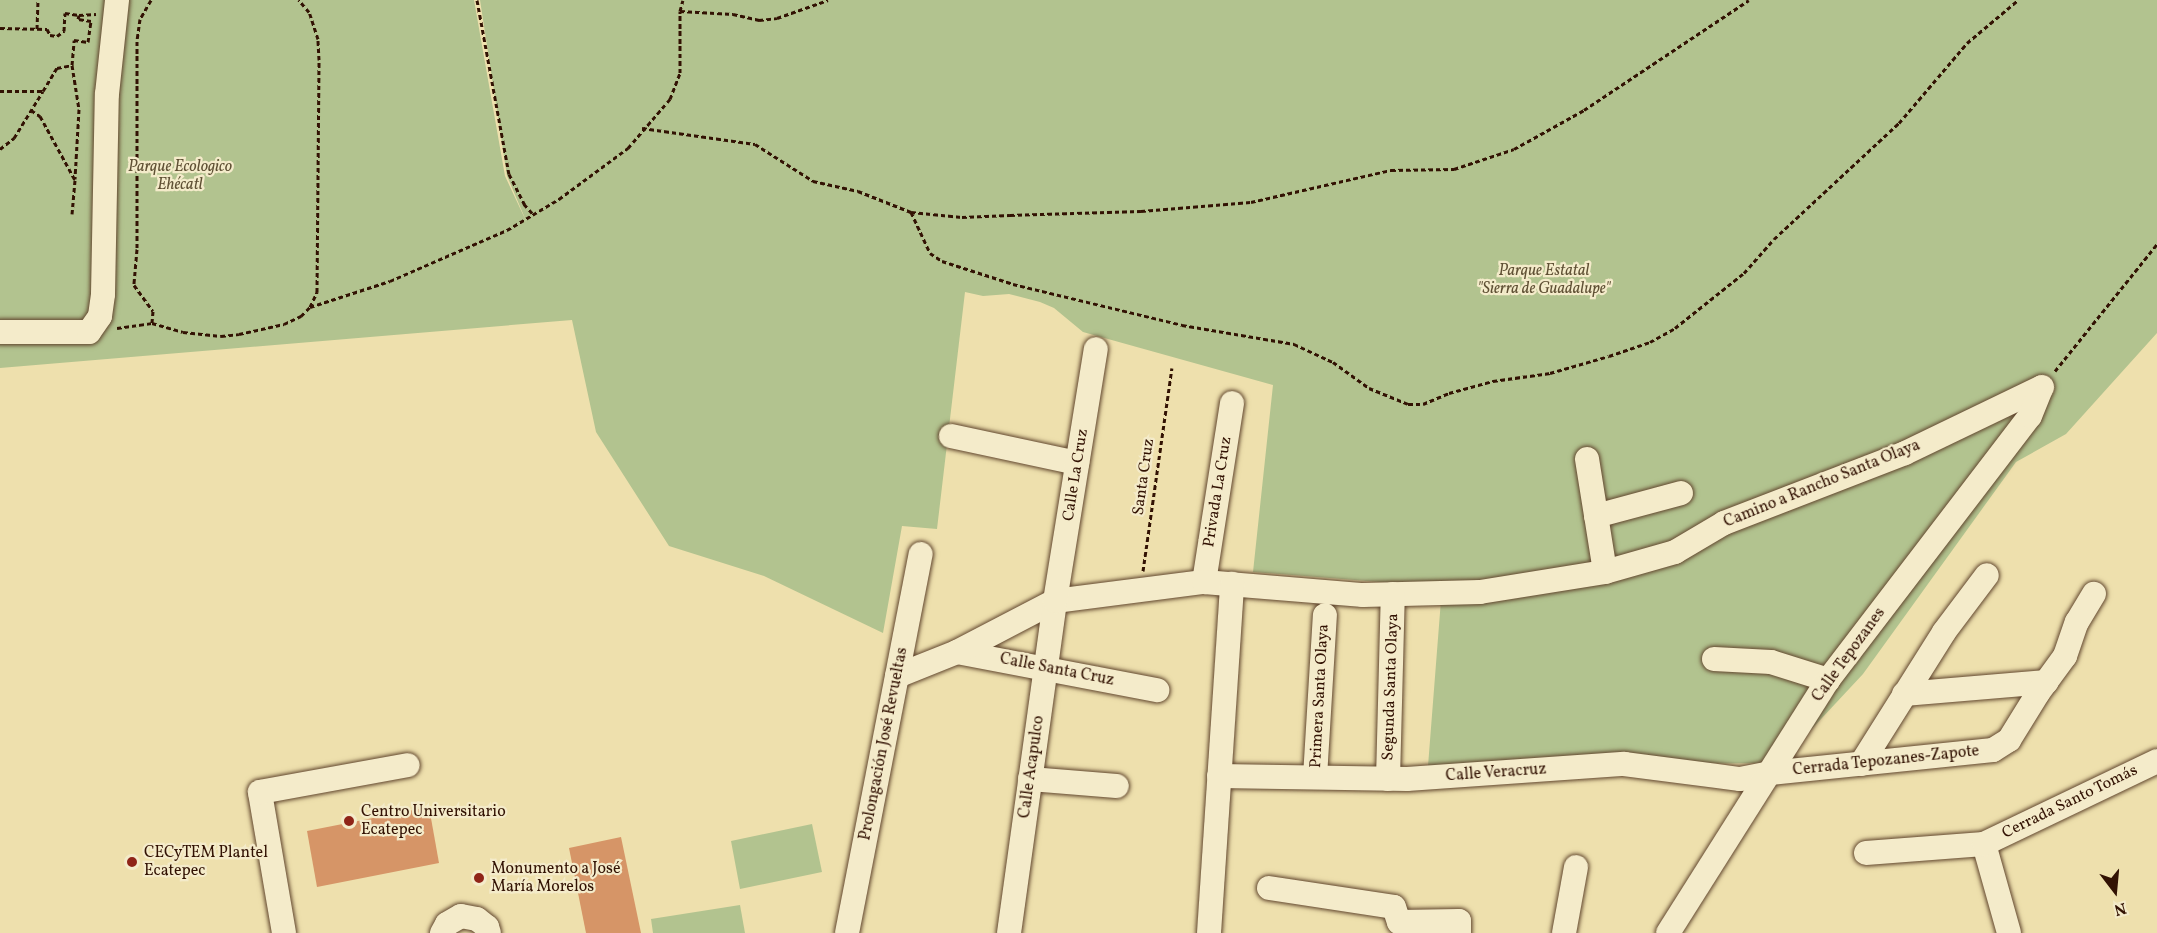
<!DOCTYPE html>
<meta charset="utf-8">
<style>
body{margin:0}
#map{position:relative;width:2157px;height:933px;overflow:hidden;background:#eee0ad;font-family:Vollkorn,serif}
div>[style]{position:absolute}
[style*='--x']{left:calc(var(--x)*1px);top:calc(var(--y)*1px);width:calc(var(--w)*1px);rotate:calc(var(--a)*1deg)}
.green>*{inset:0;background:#b2c38f}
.building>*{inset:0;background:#d69567}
.path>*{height:3px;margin-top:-1.5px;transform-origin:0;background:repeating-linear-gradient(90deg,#321203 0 4.5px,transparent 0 7.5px)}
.roads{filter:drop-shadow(0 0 2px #61462e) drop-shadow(0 0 2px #61462e)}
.minor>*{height:24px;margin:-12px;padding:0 12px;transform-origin:12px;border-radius:12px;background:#f4ebca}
.dots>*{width:16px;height:16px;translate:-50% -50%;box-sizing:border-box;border:3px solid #f4ebca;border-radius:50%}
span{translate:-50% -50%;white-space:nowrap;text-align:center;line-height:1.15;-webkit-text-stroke:4.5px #f4ebca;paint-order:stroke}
.park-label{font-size:16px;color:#5f5034;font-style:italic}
.street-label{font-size:16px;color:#321203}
.poi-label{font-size:16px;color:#321203}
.left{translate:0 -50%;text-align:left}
.north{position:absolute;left:2085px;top:861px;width:60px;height:60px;-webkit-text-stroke:4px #f4ebca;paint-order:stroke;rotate:164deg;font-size:16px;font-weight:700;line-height:24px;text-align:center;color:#321203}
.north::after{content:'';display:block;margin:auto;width:21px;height:27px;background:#321203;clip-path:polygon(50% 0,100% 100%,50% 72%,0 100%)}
</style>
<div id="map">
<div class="green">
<i style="clip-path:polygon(0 0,474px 0,505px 176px,527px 223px,507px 176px,480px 0,2157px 0,2157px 333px,2066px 434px,2016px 462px,1863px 674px,1780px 763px,1428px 766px,1442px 587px,1253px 572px,1273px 385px,1083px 332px,1054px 308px,1040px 302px,1009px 294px,983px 296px,965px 292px,937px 529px,902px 526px,883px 633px,764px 576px,669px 546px,596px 432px,572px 320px,0 368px)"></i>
<i style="clip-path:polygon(812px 824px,822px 872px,740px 889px,731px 841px)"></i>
<i style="clip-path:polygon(740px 905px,745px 933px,653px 933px,651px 919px)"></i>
</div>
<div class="building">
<i style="clip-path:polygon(429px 807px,439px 863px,317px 887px,307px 831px)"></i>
<i style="clip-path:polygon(621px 837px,641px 933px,586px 933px,569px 848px)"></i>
</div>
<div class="path">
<i style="--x:151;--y:0;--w:22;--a:120"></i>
<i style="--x:140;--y:19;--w:22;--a:98"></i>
<i style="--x:137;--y:41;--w:208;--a:90"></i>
<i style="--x:137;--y:249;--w:36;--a:95"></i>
<i style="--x:134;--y:285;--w:32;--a:54"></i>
<i style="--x:153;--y:311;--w:12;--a:95"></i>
<i style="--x:477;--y:0;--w:177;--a:79.6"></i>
<i style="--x:509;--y:174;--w:34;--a:63"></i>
<i style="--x:524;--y:204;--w:15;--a:48"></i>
<i style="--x:680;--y:11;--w:53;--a:3.2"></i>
<i style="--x:733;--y:14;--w:27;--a:13"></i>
<i style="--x:759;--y:20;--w:18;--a:-6"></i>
<i style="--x:777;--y:18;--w:54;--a:-19.4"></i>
<i style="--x:0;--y:28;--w:47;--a:1.2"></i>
<i style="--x:47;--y:29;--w:7;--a:63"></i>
<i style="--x:50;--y:35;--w:7;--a:8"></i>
<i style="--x:57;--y:36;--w:9;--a:-36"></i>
<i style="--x:64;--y:31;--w:18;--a:-87"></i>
<i style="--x:65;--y:13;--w:14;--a:8"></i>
<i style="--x:37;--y:29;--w:29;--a:-88"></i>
<i style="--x:72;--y:65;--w:45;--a:81"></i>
<i style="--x:79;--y:109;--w:70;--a:93.3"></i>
<i style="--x:0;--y:91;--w:43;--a:0"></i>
<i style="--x:43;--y:91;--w:27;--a:-59"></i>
<i style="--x:57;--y:68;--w:15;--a:-11"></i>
<i style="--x:72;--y:65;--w:25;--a:-85"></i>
<i style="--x:74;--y:40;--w:14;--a:8"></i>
<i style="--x:88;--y:42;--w:21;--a:-82"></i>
<i style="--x:91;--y:21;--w:13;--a:-171"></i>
<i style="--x:78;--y:19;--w:4;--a:-76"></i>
<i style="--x:79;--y:15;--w:17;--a:-3"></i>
<i style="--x:31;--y:110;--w:11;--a:34"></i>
<i style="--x:40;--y:116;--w:73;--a:61.3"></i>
<i style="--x:75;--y:180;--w:34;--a:95"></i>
<i style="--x:642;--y:128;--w:114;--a:8.1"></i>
<i style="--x:755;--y:144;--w:69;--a:32.5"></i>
<i style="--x:813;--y:181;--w:46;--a:12.5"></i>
<i style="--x:858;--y:191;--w:57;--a:21.6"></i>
<i style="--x:911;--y:212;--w:51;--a:5.6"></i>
<i style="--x:962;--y:217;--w:48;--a:-2.4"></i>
<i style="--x:1010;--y:215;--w:131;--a:-1.7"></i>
<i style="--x:1141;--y:211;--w:110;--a:-4.7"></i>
<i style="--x:1251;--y:202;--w:144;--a:-12.9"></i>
<i style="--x:1391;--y:170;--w:63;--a:-0.9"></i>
<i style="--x:1454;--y:169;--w:63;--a:-18.4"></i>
<i style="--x:1514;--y:149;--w:80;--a:-29.1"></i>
<i style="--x:1584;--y:110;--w:198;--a:-33.7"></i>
<i style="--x:0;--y:149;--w:18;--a:-38"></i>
<i style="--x:14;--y:138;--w:55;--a:-58.3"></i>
<i style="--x:911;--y:212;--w:45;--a:65.1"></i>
<i style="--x:930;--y:253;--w:14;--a:34"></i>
<i style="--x:942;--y:261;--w:75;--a:17.9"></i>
<i style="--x:1013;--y:284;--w:174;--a:13.6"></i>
<i style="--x:1182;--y:325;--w:114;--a:9.6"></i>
<i style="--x:1294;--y:344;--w:43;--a:24.8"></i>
<i style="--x:1333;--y:362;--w:44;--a:35.8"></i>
<i style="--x:1369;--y:388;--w:42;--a:22.3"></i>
<i style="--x:1408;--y:404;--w:15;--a:0"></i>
<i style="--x:1423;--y:404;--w:28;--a:-23"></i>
<i style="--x:1449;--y:393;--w:46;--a:-15.3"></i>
<i style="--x:1493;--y:381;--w:58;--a:-8"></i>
<i style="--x:1550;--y:373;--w:61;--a:-16.1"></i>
<i style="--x:1609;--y:356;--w:43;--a:-18.9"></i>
<i style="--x:1650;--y:342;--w:29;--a:-29"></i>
<i style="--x:1675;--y:328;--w:88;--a:-38.6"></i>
<i style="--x:1744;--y:273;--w:45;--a:-48.6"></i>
<i style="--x:1774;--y:239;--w:171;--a:-42.9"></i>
<i style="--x:1899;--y:123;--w:105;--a:-49.6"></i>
<i style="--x:1967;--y:43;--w:67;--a:-40.1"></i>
<i style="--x:310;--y:307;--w:84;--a:-18"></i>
<i style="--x:390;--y:281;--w:128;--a:-23.6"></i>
<i style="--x:507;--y:230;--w:61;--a:-30.8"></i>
<i style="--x:559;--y:199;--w:86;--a:-36.5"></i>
<i style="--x:628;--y:148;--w:65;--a:-49.4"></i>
<i style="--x:670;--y:99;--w:28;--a:-69"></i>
<i style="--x:680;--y:73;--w:62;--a:-90"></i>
<i style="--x:680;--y:11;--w:11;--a:-75"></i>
<i style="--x:117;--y:328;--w:35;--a:-8"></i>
<i style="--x:152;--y:323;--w:32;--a:16"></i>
<i style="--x:183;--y:332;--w:38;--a:6"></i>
<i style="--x:221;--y:336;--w:18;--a:-6"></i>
<i style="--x:239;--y:334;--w:46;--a:-12.5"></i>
<i style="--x:284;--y:324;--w:19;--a:-25"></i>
<i style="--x:301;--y:316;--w:13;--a:-45"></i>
<i style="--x:310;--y:307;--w:17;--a:-65"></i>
<i style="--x:317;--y:292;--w:232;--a:-89.5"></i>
<i style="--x:319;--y:60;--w:21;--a:-93"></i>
<i style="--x:318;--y:39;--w:28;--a:-108"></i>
<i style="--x:309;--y:12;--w:16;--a:-130"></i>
<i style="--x:2055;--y:371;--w:163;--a:-51.2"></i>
<i style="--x:1143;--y:571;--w:205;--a:-81.9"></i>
</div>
<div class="roads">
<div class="minor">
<i style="--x:0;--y:332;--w:89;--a:0"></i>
<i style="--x:89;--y:332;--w:19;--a:-55"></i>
<i style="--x:100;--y:316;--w:22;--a:-82"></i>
<i style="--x:103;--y:294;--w:200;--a:-88.9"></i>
<i style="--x:107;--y:94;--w:95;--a:-83.9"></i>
<i style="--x:951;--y:436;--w:129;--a:12.1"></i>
<i style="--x:1587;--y:459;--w:114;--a:80.9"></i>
<i style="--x:1596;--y:516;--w:88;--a:-15.1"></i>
<i style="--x:1204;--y:582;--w:181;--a:-81.1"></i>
<i style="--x:957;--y:652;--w:204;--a:10.8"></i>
<i style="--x:1714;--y:659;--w:57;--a:3"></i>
<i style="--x:1771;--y:662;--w:60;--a:17.5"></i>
<i style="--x:897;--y:676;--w:65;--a:-21.8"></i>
<i style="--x:957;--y:652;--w:110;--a:-27.5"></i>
<i style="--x:1055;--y:601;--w:150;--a:-7.3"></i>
<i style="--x:1204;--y:582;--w:160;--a:4.7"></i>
<i style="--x:1363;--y:595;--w:117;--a:-1.5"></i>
<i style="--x:1480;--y:592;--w:127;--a:-9.1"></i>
<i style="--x:1605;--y:572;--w:73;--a:-15.9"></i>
<i style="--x:1675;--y:552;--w:57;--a:-30.6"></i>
<i style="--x:1724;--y:523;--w:194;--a:-21.1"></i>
<i style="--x:1905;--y:453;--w:152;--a:-25.7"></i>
<i style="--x:1904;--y:694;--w:143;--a:-4.8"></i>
<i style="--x:1861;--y:764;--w:156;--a:-57.8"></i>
<i style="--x:1944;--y:632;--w:71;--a:-53"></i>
<i style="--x:1219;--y:776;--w:188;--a:0.9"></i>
<i style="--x:1407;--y:779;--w:218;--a:-4"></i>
<i style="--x:1624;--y:764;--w:117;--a:7.4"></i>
<i style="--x:1740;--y:779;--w:31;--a:-11"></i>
<i style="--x:1770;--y:773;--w:224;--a:-5.9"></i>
<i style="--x:1993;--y:750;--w:19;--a:-32"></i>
<i style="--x:2009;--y:740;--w:55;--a:-58.3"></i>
<i style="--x:2038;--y:693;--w:46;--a:-53.9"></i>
<i style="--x:2065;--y:656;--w:36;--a:-71"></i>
<i style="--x:2077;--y:622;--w:33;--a:-59"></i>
<i style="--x:1315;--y:777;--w:162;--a:-86.5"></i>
<i style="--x:1030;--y:779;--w:87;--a:4.6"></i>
<i style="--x:1388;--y:779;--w:185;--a:-88.5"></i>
<i style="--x:1984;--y:844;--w:92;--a:74.3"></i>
<i style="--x:1866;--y:853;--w:118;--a:-4.4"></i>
<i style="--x:1984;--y:844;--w:192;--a:-25.6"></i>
<i style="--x:1269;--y:888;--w:126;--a:8.6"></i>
<i style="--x:1394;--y:907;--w:16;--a:72"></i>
<i style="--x:1399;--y:922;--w:60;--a:-1"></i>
<i style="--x:1459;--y:921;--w:12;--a:90"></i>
<i style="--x:284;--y:933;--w:143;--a:-99.7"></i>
<i style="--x:260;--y:792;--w:150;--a:-10.3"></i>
<i style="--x:442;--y:933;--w:10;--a:-61"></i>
<i style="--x:447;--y:924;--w:16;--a:-30"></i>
<i style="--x:461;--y:916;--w:16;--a:11"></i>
<i style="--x:477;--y:919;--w:13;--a:39"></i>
<i style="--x:487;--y:927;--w:6;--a:72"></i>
<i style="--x:847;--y:933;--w:386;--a:-79"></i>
<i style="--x:1009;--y:933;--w:335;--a:-82.1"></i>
<i style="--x:1055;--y:601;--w:255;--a:-80.8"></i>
<i style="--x:1209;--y:933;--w:350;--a:-86.2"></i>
<i style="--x:1564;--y:933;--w:67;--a:-79.7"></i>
<i style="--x:1668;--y:933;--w:299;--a:-57.7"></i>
<i style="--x:1828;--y:680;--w:332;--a:-52.6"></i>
<i style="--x:2030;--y:416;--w:31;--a:-68"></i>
</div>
</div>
<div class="dots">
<i style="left:349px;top:821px;background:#8f2418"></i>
<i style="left:132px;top:862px;background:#8f2418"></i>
<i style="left:479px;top:878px;background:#8f2418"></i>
</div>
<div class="park-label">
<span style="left:180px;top:176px">Parque Ecologico<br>Ehécatl</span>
<span style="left:1544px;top:280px">Parque Estatal<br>"Sierra de Guadalupe"</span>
</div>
<div class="street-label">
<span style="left:1076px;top:475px;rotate:-81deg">Calle La Cruz</span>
<span style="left:1144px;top:477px;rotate:-82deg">Santa Cruz</span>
<span style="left:1822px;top:484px;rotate:-22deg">Camino a Rancho Santa Olaya</span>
<span style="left:1218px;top:492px;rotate:-81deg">Privada La Cruz</span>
<span style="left:1849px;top:655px;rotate:-54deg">Calle Tepozanes</span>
<span style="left:1057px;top:670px;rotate:11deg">Calle Santa Cruz</span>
<span style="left:1391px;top:687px;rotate:-88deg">Segunda Santa Olaya</span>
<span style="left:1320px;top:696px;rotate:-87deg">Primera Santa Olaya</span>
<span style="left:884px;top:744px;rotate:-79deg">Prolongación José Revueltas</span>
<span style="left:1886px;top:761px;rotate:-6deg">Cerrada Tepozanes-Zapote</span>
<span style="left:1032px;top:767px;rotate:-82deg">Calle Acapulco</span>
<span style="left:1496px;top:773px;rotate:-4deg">Calle Veracruz</span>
<span style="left:2070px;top:802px;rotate:-26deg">Cerrada Santo Tomás</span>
</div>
<div class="poi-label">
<span class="left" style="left:361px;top:821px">Centro Universitario<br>Ecatepec</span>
<span class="left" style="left:144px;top:862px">CECyTEM Plantel<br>Ecatepec</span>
<span class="left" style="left:491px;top:878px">Monumento a José<br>María Morelos</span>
</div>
<div class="north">N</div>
</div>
